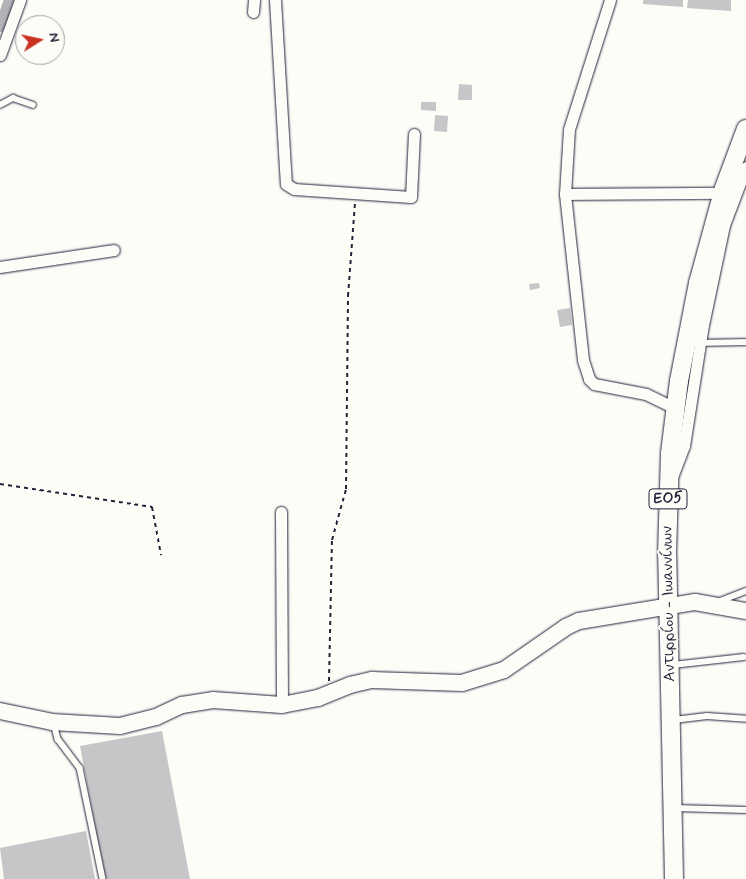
<!DOCTYPE html>
<meta charset="utf-8">
<style>
body{margin:0}
#map{position:relative;width:746px;height:879px;overflow:hidden;background:#fdfcf7;font-family:Mynerve,sans-serif}
div>[style]{position:absolute}
[style*='--x']{left:calc(var(--x)*1px);top:calc(var(--y)*1px);width:calc(var(--w)*1px);rotate:calc(var(--a)*1deg)}
.canal>*{height:10px;margin:-5px;padding:0 5px;transform-origin:5px;border-radius:5px;background:#b2b2b7}
.building>*{inset:0;background:#c6c6c8}
.path>*{height:2px;margin-top:-1px;transform-origin:0;background:repeating-linear-gradient(90deg,#22223b 0 4px,transparent 0 8px)}
.roads{filter:drop-shadow(0 0 1px #22223b) drop-shadow(0 0 1px #22223b)}
.lane>*{height:5.5px;margin:-2.75px;padding:0 2.75px;transform-origin:2.75px;border-radius:2.75px;background:#fdfcf7}
.street>*{height:11px;margin:-5.5px;padding:0 5.5px;transform-origin:5.5px;border-radius:5.5px;background:#fdfcf7}
.secondary>*{height:16px;margin:-8px;padding:0 8px;transform-origin:8px;border-radius:8px;background:#fdfcf7}
.primary>*{height:18px;margin:-9px;padding:0 9px;transform-origin:9px;border-radius:9px;background:#fdfcf7}
span{translate:-50% -50%;white-space:nowrap;text-align:center;line-height:1.15;-webkit-text-stroke:4px #fdfcf7;paint-order:stroke}
.shield-label span{padding:1px 4px;background:#fdfcf7;border:1px solid;border-radius:4px;-webkit-text-stroke-width:0}
.shield-label{font-size:15px;color:#22223b;font-weight:700}
.street-label{font-size:16px;color:#22223b}
.north{position:absolute;left:15px;top:15px;width:50px;height:50px;box-sizing:border-box;background:#fdfcf7;border:1px solid #a5a5ac;border-radius:50%;rotate:80deg;font-size:14px;font-weight:700;line-height:20px;text-align:center;color:#22223b}
.north::after{content:'';display:block;margin:auto;width:18px;height:22px;background:#c8321e;clip-path:polygon(50% 0,100% 100%,50% 72%,0 100%)}
</style>
<div id="map">
<div class="canal">
<i style="--x:0;--y:27;--w:28;--a:-72"></i>
</div>
<div class="building">
<i style="clip-path:polygon(643px 0,683px 0,683px 7px,643px 4px)"></i>
<i style="clip-path:polygon(688px 0,731px 0,731px 11px,687px 8px)"></i>
<i style="clip-path:polygon(459px 84px,472px 85px,472px 100px,458px 100px)"></i>
<i style="clip-path:polygon(421px 102px,436px 102px,436px 111px,421px 110px)"></i>
<i style="clip-path:polygon(435px 115px,448px 116px,447px 132px,434px 131px)"></i>
<i style="clip-path:polygon(539px 283px,540px 288px,530px 290px,529px 284px)"></i>
<i style="clip-path:polygon(570px 308px,572px 325px,560px 327px,557px 310px)"></i>
<i style="clip-path:polygon(162px 731px,190px 879px,105px 879px,80px 746px)"></i>
<i style="clip-path:polygon(86px 831px,95px 879px,4px 879px,0 848px)"></i>
</div>
<div class="path">
<i style="--x:0;--y:484;--w:154;--a:8.6"></i>
<i style="--x:152;--y:507;--w:49;--a:79.4"></i>
<i style="--x:329;--y:681;--w:141;--a:-88.8"></i>
<i style="--x:332;--y:540;--w:53;--a:-74.6"></i>
<i style="--x:346;--y:489;--w:193;--a:-89.4"></i>
<i style="--x:348;--y:296;--w:93;--a:-85.7"></i>
</div>
<div class="roads">
<div class="lane">
<i style="--x:0;--y:105;--w:15;--a:-28"></i>
<i style="--x:13;--y:98;--w:21;--a:19"></i>
<i style="--x:698;--y:343;--w:48;--a:-1.2"></i>
<i style="--x:720;--y:601;--w:28;--a:-21"></i>
<i style="--x:673;--y:665;--w:71;--a:-6.4"></i>
<i style="--x:674;--y:720;--w:33;--a:-7"></i>
<i style="--x:707;--y:716;--w:39;--a:4"></i>
<i style="--x:54;--y:724;--w:16;--a:75"></i>
<i style="--x:58;--y:739;--w:36;--a:53"></i>
<i style="--x:80;--y:768;--w:113;--a:78.3"></i>
<i style="--x:675;--y:808;--w:71;--a:1.6"></i>
</div>
<div class="street">
<i style="--x:275;--y:0;--w:184;--a:86.6"></i>
<i style="--x:286;--y:184;--w:9;--a:32"></i>
<i style="--x:294;--y:189;--w:117;--a:3.9"></i>
<i style="--x:411;--y:197;--w:63;--a:-87.3"></i>
<i style="--x:610;--y:0;--w:135;--a:107.6"></i>
<i style="--x:569;--y:129;--w:65;--a:93.5"></i>
<i style="--x:565;--y:194;--w:158;--a:-0.4"></i>
<i style="--x:253;--y:12;--w:12;--a:-85"></i>
<i style="--x:0;--y:55;--w:59;--a:-70"></i>
<i style="--x:565;--y:194;--w:167;--a:83.8"></i>
<i style="--x:583;--y:360;--w:20;--a:72"></i>
<i style="--x:589;--y:379;--w:7;--a:45"></i>
<i style="--x:594;--y:384;--w:53;--a:10.9"></i>
<i style="--x:646;--y:394;--w:32;--a:26"></i>
<i style="--x:0;--y:267;--w:115;--a:-8.5"></i>
<i style="--x:672;--y:477;--w:33;--a:-69"></i>
<i style="--x:684;--y:446;--w:122;--a:-81.1"></i>
<i style="--x:703;--y:325;--w:102;--a:-78.1"></i>
<i style="--x:724;--y:225;--w:62;--a:-69.2"></i>
<i style="--x:281;--y:512;--w:193;--a:89.7"></i>
</div>
<div class="secondary">
<i style="--x:0;--y:711;--w:53;--a:11.9"></i>
<i style="--x:52;--y:722;--w:68;--a:3.4"></i>
<i style="--x:120;--y:726;--w:37;--a:-14"></i>
<i style="--x:156;--y:717;--w:29;--a:-25"></i>
<i style="--x:182;--y:705;--w:31;--a:-9"></i>
<i style="--x:213;--y:700;--w:69;--a:4.1"></i>
<i style="--x:282;--y:705;--w:37;--a:-11"></i>
<i style="--x:318;--y:698;--w:35;--a:-22"></i>
<i style="--x:350;--y:685;--w:23;--a:-13"></i>
<i style="--x:372;--y:680;--w:90;--a:1.9"></i>
<i style="--x:462;--y:683;--w:44;--a:-17.2"></i>
<i style="--x:504;--y:670;--w:75;--a:-34.7"></i>
<i style="--x:566;--y:627;--w:14;--a:-25"></i>
<i style="--x:579;--y:621;--w:118;--a:-9.3"></i>
<i style="--x:695;--y:602;--w:52;--a:10"></i>
</div>
<div class="primary">
<i style="--x:674;--y:879;--w:324;--a:-91.2"></i>
<i style="--x:667;--y:555;--w:102;--a:-88.3"></i>
<i style="--x:670;--y:453;--w:73;--a:-82.9"></i>
<i style="--x:679;--y:381;--w:100;--a:-79"></i>
<i style="--x:698;--y:283;--w:98;--a:-74.7"></i>
<i style="--x:724;--y:188;--w:63;--a:-69.6"></i>
</div>
</div>
<div class="shield-label">
<span style="left:668px;top:499px">ΕΟ5</span>
</div>
<div class="street-label">
<span style="left:669px;top:604px;rotate:-91deg">Αντιρρίου - Ιωαννίνων</span>
</div>
<div class="north">N</div>
</div>
